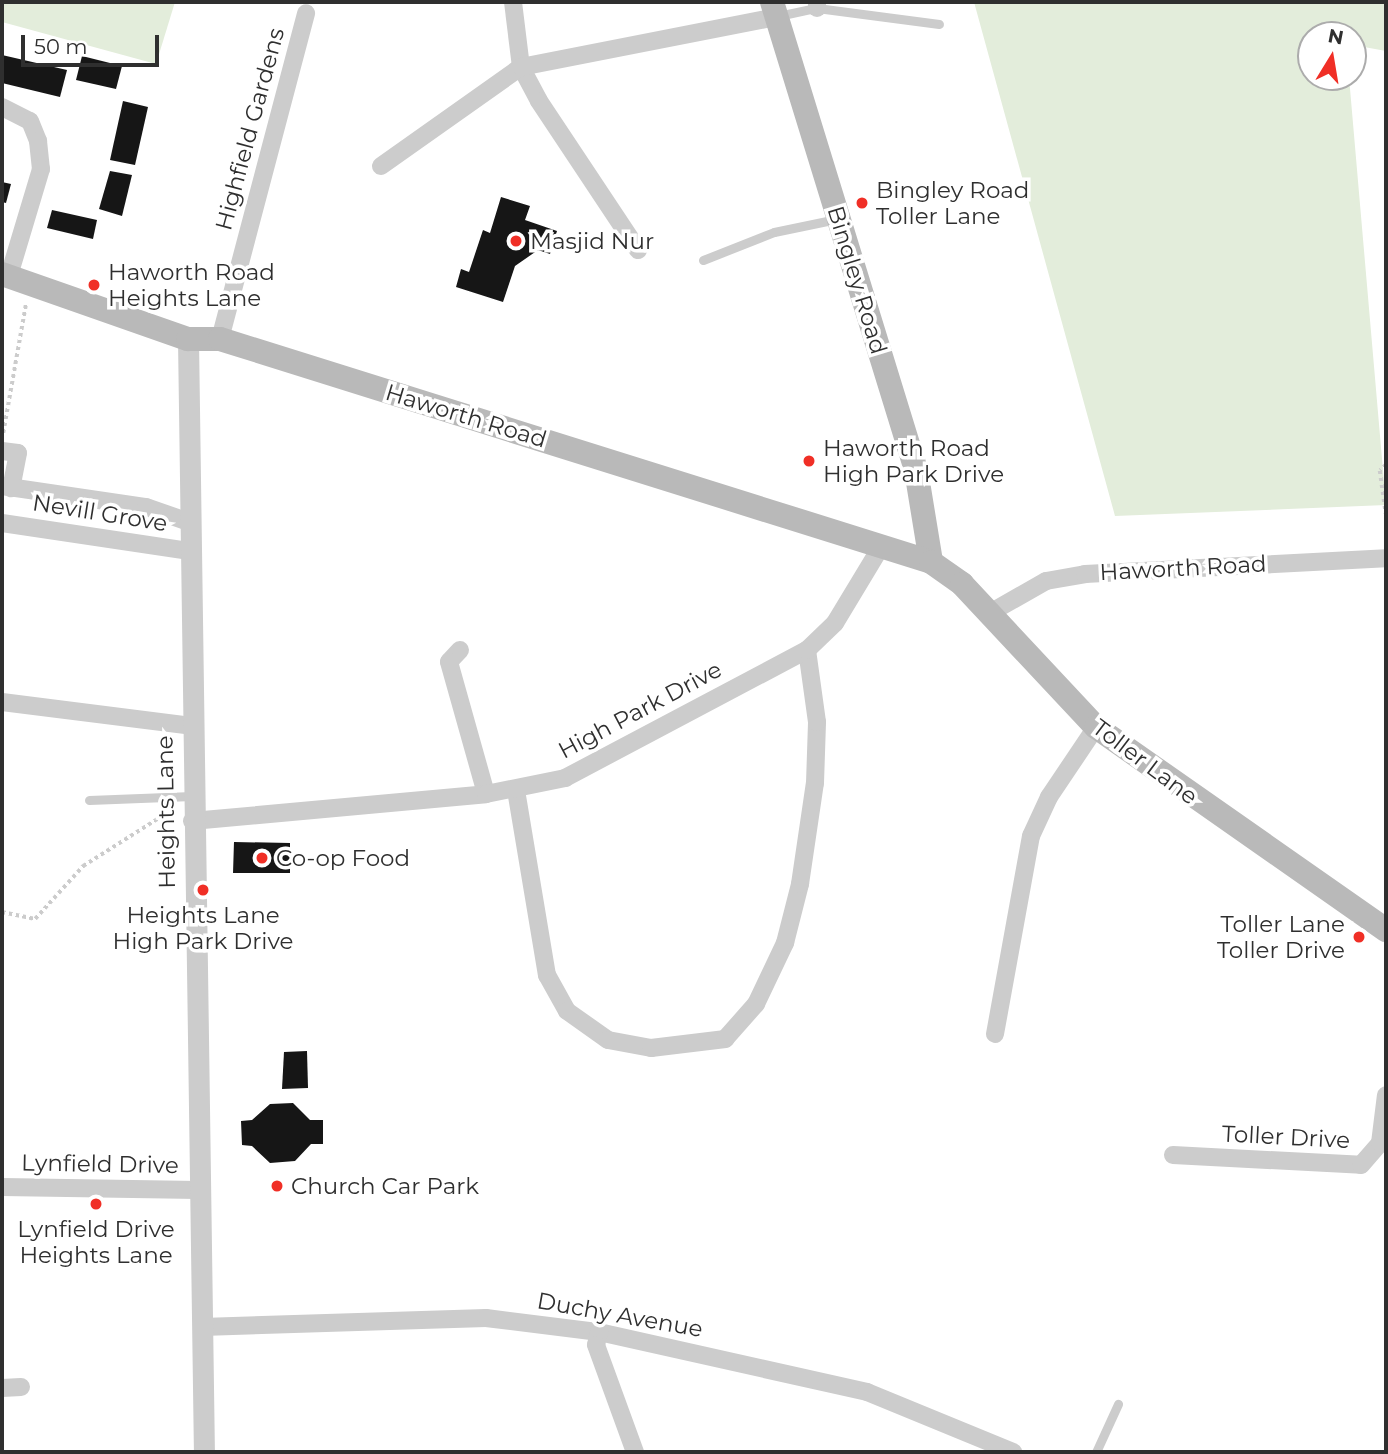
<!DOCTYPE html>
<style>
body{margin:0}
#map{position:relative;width:1388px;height:1454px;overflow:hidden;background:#fff;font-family:Montserrat,sans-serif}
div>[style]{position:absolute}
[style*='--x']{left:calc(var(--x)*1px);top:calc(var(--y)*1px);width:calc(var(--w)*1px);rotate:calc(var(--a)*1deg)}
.green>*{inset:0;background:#e3eddb}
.building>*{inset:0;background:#161616}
.path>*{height:3.5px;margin-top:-1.75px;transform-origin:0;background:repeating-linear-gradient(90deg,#ccc 0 3.5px,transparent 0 7px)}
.service>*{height:9px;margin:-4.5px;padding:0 4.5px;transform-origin:4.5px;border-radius:4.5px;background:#ccc}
.minor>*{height:18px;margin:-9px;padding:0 9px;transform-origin:9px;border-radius:9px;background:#ccc}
.tertiary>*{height:21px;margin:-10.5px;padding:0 10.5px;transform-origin:10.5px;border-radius:10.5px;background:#ccc}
.secondary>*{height:24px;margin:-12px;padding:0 12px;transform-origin:12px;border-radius:12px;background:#b9b9b9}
.dots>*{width:19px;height:19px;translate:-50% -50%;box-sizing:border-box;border:4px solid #fff;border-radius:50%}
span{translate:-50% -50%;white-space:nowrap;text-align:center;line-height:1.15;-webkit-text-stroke:7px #fff;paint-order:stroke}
.street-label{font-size:23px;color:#2f2f2f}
.poi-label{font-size:23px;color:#2f2f2f}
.left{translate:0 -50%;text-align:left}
.right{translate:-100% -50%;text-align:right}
.frame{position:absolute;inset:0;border:4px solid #2f2f2f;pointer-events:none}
.north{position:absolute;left:1297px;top:21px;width:70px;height:70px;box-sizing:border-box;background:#fff;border:2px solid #acacac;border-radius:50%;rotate:11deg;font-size:19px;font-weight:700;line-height:28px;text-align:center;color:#2f2f2f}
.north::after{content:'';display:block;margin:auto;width:24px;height:32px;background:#f02f26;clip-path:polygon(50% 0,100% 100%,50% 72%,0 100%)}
.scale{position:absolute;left:21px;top:35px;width:138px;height:32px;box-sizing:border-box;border:4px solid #2f2f2f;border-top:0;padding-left:9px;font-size:21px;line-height:24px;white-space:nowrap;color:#2f2f2f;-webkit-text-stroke:5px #fff;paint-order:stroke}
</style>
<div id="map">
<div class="green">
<i style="clip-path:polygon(2px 2px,175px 2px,156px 64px,2px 22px)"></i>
<i style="clip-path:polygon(974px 2px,1386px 2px,1386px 51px,1353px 45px,1353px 35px,1311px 35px,1311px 77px,1349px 77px,1386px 505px,1115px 516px)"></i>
</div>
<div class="building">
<i style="clip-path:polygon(2px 55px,67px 70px,60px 97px,2px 83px)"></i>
<i style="clip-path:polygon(82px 56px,122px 66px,116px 89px,76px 80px)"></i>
<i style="clip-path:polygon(123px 101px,148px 107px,135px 165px,110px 160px)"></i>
<i style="clip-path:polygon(110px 171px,132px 175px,122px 216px,99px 209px)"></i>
<i style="clip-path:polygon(2px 182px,11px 184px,6px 203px,2px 202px)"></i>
<i style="clip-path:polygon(501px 197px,530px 206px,525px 220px,557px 231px,550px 254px,538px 250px,515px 266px,503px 302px,456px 287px,461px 269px,469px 272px,483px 230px,490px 233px)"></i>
<i style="clip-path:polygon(52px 210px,97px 220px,93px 239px,47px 228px)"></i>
<i style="clip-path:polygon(234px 842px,290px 843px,290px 873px,233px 873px)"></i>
<i style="clip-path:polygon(307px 1051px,308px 1088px,282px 1089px,284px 1052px)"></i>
<i style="clip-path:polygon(293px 1103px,310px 1120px,323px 1120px,323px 1144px,311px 1144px,295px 1161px,270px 1163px,252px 1146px,242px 1145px,241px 1121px,252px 1120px,270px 1104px)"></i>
</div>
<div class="path">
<i style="--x:3;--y:433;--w:132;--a:-80"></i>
<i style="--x:1386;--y:465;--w:8;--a:135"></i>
<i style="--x:1380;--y:471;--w:43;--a:82.1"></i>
<i style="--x:2;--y:912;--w:34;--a:12"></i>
<i style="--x:35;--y:919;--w:72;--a:-47.8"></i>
<i style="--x:83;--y:866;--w:103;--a:-32.3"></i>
</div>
<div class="service">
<i style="--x:778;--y:16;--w:40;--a:-12"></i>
<i style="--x:817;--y:8;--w:123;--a:7.5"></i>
<i style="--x:703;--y:260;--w:76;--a:-21.5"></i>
<i style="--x:774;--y:232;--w:64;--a:-11.7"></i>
<i style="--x:89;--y:800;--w:103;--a:-2.2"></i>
<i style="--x:1096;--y:1452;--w:53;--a:-65.4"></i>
</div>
<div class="minor">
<i style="--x:513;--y:2;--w:65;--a:83"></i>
<i style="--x:521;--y:67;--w:38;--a:62"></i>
<i style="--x:539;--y:101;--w:179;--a:56.4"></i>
<i style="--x:817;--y:8;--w:6;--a:-90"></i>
<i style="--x:2;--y:107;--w:31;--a:27"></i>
<i style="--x:30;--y:121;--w:22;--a:68"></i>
<i style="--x:38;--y:141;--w:28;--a:84"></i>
<i style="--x:41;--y:169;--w:112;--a:106.7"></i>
<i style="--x:381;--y:166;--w:171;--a:-35.3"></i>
<i style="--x:521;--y:67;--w:260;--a:-11.1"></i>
<i style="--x:220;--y:339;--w:337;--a:-75.2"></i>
<i style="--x:2;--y:451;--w:16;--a:7"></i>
<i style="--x:18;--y:453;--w:36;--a:101"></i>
<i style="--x:2;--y:486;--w:146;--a:8.3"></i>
<i style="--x:146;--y:507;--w:46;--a:19.2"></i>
<i style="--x:2;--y:523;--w:190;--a:8.5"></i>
<i style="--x:988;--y:614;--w:67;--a:-29.6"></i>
<i style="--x:1046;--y:581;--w:40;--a:-10"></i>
<i style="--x:1085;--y:574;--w:301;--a:-3"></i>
<i style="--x:460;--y:650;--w:16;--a:133"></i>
<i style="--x:449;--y:662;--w:137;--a:74.3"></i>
<i style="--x:2;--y:702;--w:191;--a:7.2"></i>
<i style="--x:516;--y:790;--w:188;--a:80.5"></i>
<i style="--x:547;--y:975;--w:41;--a:60.9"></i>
<i style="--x:567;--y:1011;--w:50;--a:35.3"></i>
<i style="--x:608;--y:1040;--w:44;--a:10.5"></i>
<i style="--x:651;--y:1048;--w:75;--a:-6.9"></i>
<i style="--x:725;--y:1039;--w:47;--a:-48.5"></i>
<i style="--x:756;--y:1004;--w:68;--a:-64.6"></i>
<i style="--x:785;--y:943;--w:61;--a:-75.7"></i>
<i style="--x:800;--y:884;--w:102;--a:-81.6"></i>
<i style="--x:815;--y:783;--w:61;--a:-88.1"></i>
<i style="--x:817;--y:722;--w:73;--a:-97.9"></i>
<i style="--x:192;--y:821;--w:295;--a:-5.2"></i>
<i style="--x:486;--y:794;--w:81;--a:-11.4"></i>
<i style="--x:565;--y:778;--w:274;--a:-27.9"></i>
<i style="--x:807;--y:650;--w:39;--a:-44"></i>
<i style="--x:835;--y:623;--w:91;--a:-58.9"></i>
<i style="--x:995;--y:1034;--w:201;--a:-79.7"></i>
<i style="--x:1031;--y:836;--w:43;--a:-65.2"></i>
<i style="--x:1049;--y:797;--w:84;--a:-56.1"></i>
<i style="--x:1173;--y:1155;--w:188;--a:3"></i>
<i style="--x:1361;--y:1165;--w:29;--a:-49"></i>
<i style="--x:1380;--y:1143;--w:48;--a:-82.9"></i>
<i style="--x:2;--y:1187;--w:196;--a:0.9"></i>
<i style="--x:202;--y:1327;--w:284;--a:-1.8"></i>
<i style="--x:486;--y:1318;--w:114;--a:7.1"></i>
<i style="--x:599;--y:1332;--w:275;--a:12.6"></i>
<i style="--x:867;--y:1392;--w:158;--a:22.3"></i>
<i style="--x:599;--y:1332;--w:13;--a:103"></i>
<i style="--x:596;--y:1345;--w:114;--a:70"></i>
<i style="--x:2;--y:1388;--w:19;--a:-3"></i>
</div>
<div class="tertiary">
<i style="--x:188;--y:339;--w:1113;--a:89.18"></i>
</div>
<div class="secondary">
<i style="--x:772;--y:2;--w:490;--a:72.9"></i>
<i style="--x:916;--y:470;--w:93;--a:80.7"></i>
<i style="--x:2;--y:274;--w:197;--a:19.3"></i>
<i style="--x:188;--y:339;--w:32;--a:0"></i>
<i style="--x:220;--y:339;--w:745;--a:17.41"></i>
<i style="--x:931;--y:562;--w:38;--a:35"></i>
<i style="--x:962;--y:584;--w:196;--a:46.9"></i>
<i style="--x:1096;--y:727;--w:354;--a:35"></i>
</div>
<div class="dots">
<i style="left:862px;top:203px;background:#f02f26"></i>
<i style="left:516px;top:241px;background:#f02f26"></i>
<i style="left:94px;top:285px;background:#f02f26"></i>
<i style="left:809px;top:461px;background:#f02f26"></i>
<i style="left:262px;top:858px;background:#f02f26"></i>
<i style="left:203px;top:890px;background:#f02f26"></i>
<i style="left:1359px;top:937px;background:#f02f26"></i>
<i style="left:277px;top:1186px;background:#f02f26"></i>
<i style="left:96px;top:1204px;background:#f02f26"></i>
</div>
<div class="street-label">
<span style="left:250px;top:129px;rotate:-75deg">Highfield Gardens</span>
<span style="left:857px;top:280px;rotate:73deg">Bingley Road</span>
<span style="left:466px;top:416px;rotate:17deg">Haworth Road</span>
<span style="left:100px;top:513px;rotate:9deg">Nevill Grove</span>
<span style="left:1183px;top:568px;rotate:-3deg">Haworth Road</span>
<span style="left:640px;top:710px;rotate:-28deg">High Park Drive</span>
<span style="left:1145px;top:762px;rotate:37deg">Toller Lane</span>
<span style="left:166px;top:812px;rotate:-91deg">Heights Lane</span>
<span style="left:1286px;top:1137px;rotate:3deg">Toller Drive</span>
<span style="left:100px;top:1164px;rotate:1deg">Lynfield Drive</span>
<span style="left:620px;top:1315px;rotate:10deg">Duchy Avenue</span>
</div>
<div class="poi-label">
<span class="left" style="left:876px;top:203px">Bingley Road<br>Toller Lane</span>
<span class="left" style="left:530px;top:241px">Masjid Nur</span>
<span class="left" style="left:108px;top:285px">Haworth Road<br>Heights Lane</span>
<span class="left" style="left:823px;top:461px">Haworth Road<br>High Park Drive</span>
<span class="left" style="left:276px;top:858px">Co-op Food</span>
<span style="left:203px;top:928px">Heights Lane<br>High Park Drive</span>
<span class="right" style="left:1345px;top:937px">Toller Lane<br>Toller Drive</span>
<span class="left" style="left:291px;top:1186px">Church Car Park</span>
<span style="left:96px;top:1242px">Lynfield Drive<br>Heights Lane</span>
</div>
<div class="frame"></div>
<div class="north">N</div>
<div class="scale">50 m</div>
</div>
